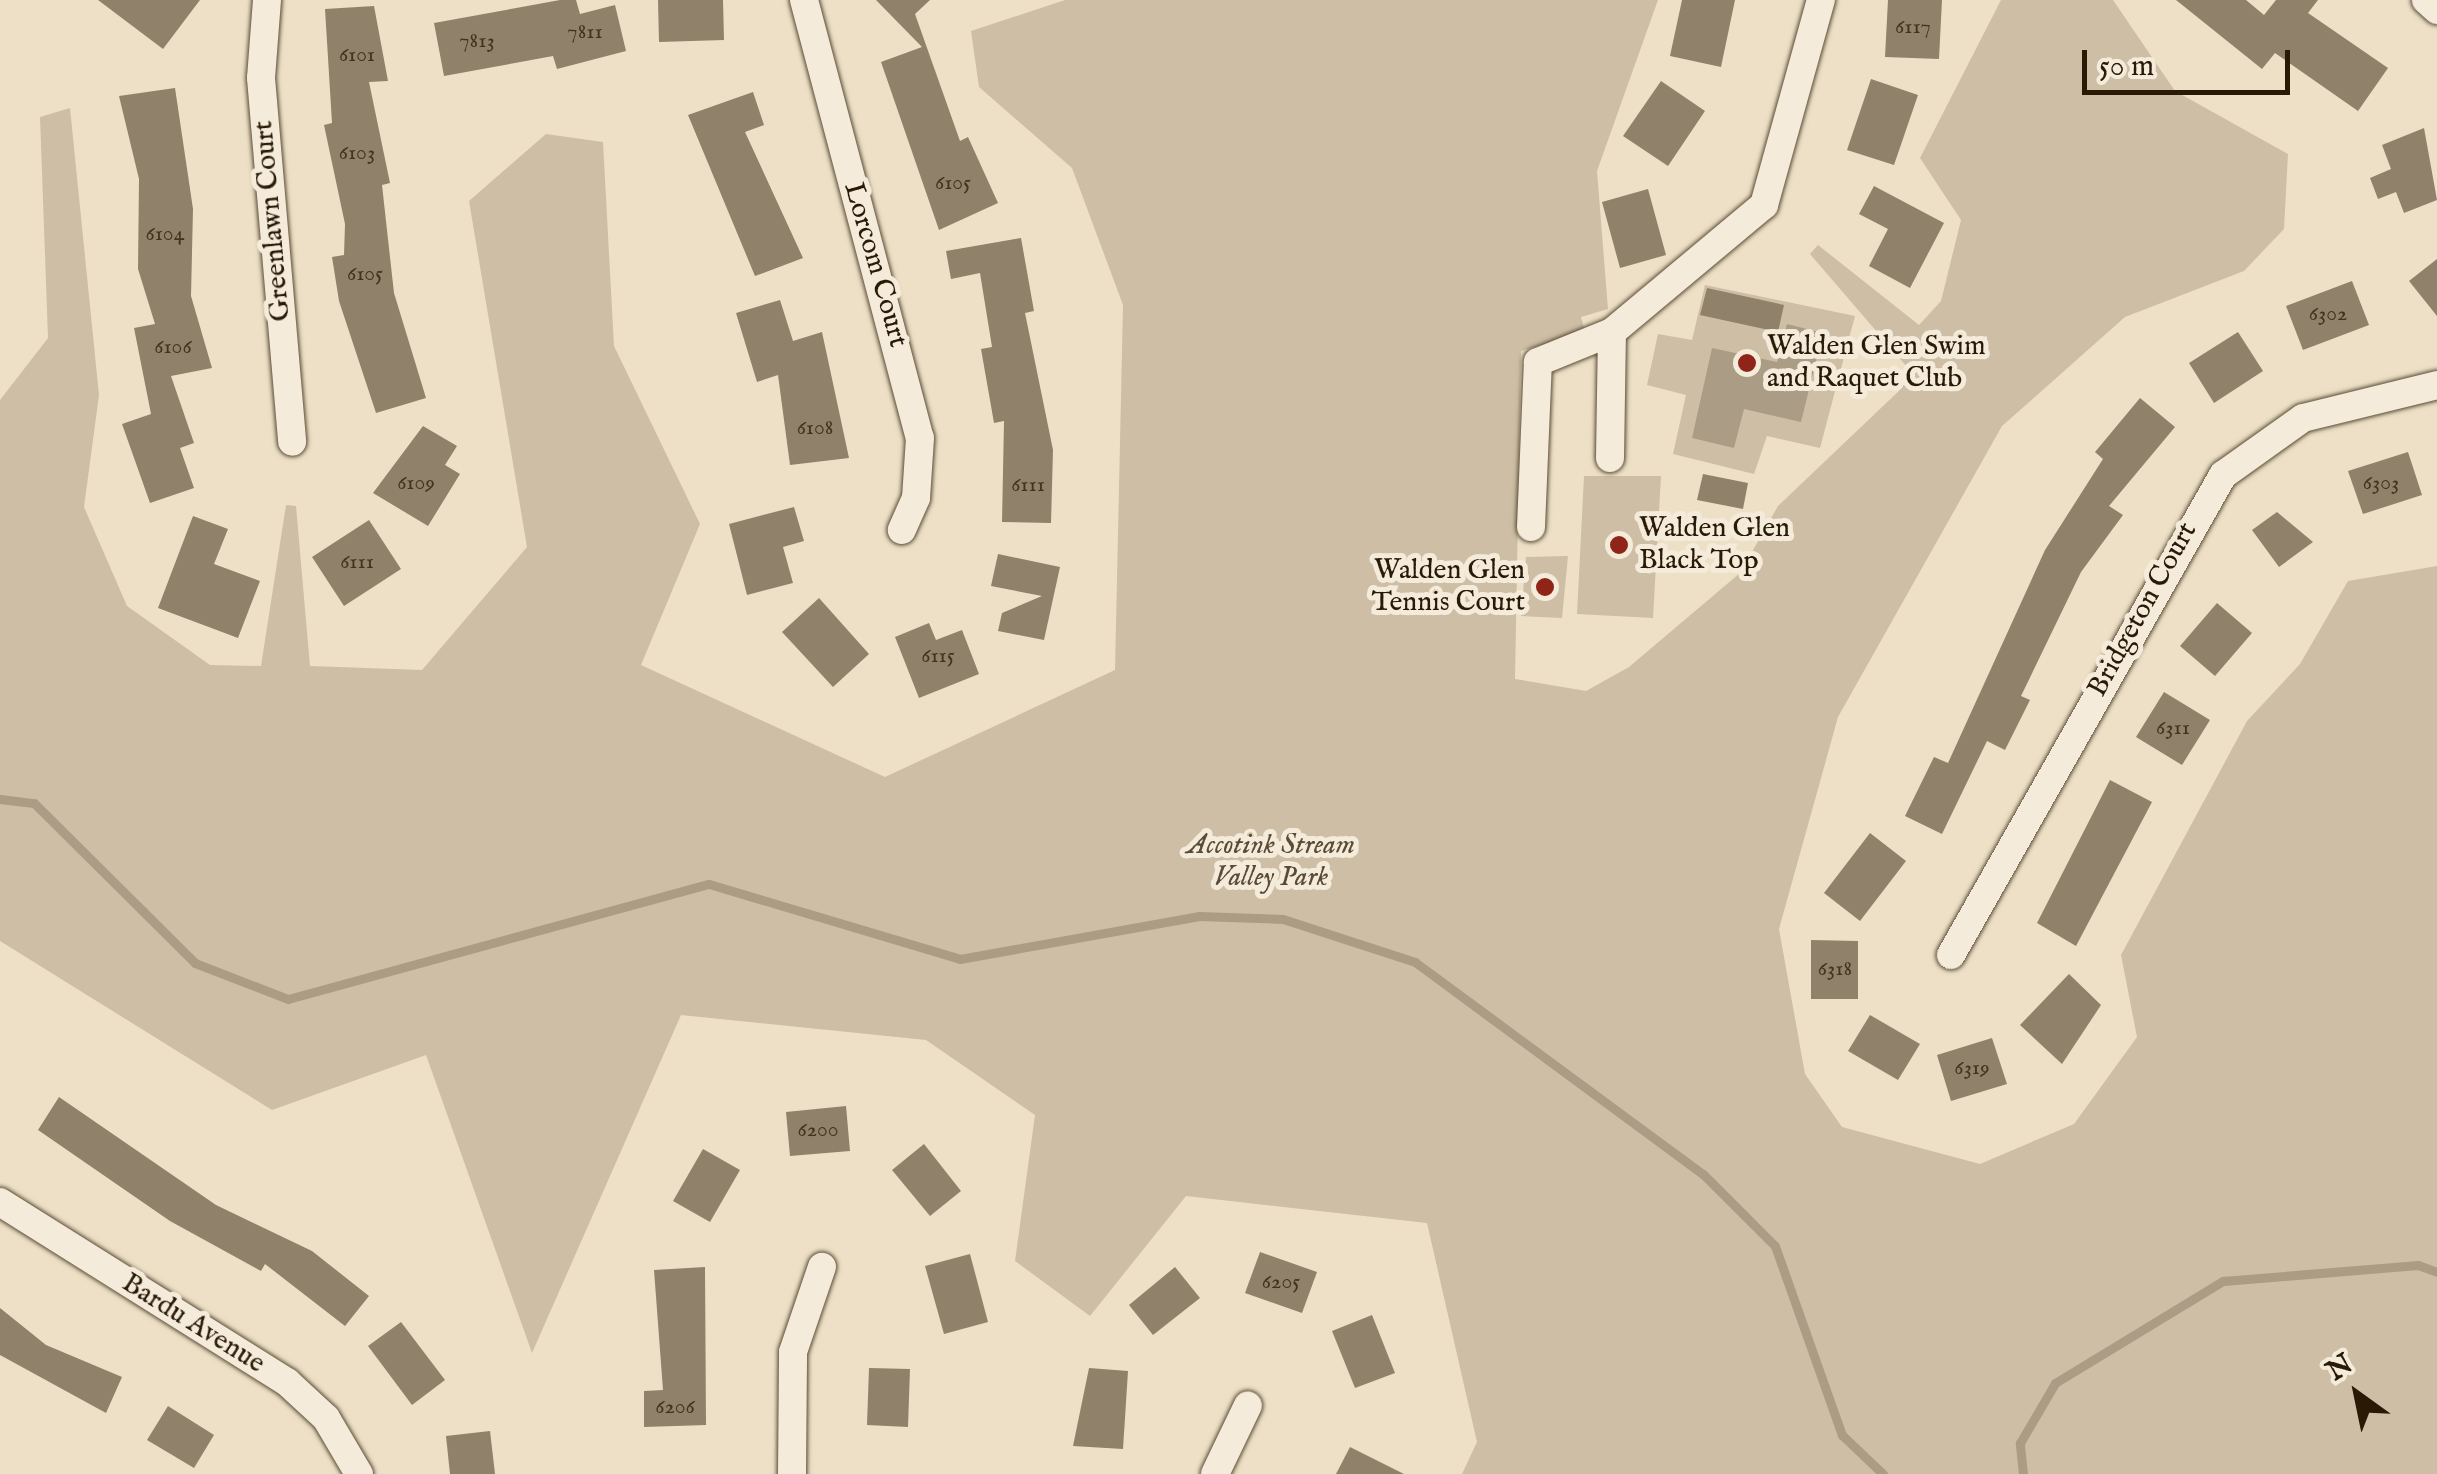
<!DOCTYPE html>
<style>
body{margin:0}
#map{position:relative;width:2437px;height:1474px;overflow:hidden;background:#eee0c6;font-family:"IM FELL English",serif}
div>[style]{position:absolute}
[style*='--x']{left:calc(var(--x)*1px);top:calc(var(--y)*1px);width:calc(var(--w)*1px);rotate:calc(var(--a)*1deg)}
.green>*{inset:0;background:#cdbea5}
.water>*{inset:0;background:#ab9d85}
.stream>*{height:9px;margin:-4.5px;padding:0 4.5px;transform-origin:4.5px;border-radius:4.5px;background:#ab9d85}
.building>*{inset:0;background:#8f816a}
.roads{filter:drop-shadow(0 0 2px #5a4c36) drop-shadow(0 0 2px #5a4c36)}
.minor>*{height:28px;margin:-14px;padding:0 14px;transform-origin:14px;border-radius:14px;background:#f4ebda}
.dots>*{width:28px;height:28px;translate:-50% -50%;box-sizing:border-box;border:5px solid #f4ebda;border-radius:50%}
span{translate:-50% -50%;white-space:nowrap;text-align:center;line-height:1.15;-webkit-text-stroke:10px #f4ebda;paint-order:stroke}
.number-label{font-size:22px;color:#42341f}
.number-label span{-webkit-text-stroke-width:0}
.street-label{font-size:28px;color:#291a06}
.poi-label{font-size:28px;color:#291a06}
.left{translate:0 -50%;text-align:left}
.right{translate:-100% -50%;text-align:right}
.park-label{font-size:28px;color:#5a4b36;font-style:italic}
.north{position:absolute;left:2307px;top:1344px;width:100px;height:100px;-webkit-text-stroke:8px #f4ebda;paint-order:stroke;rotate:327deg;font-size:28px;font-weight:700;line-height:40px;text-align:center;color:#291a06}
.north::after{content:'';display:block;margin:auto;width:35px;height:45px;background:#291a06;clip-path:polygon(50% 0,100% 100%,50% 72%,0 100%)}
.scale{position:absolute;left:2082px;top:50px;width:208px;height:45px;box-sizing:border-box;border:5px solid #291a06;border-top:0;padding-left:12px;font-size:30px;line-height:35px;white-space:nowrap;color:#291a06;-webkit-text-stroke:8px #f4ebda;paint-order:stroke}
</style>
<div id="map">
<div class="green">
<i style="clip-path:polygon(1065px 0,1658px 0,1597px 171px,1608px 309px,1581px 317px,1585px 332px,1521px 351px,1515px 679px,1586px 691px,1629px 667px,1740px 573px,1778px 506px,1902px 388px,1908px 368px,1810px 254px,1818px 245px,1919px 325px,1941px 301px,1961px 220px,1920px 158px,2001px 0,2113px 0,2175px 91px,2288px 154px,2284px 229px,2244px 271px,2125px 317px,2002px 426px,1838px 717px,1779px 929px,1805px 1074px,1842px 1127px,1980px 1164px,2074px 1124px,2137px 1037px,2121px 955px,2247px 721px,2300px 664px,2348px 581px,2437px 566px,2437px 1474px,1462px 1474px,1477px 1442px,1427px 1223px,1186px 1196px,1090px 1316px,1015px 1261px,1035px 1115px,926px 1040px,681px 1015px,532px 1353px,426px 1055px,272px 1110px,0 941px,0 400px,48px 338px,40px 117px,70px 108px,99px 395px,84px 507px,127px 606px,210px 665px,261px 666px,286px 505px,296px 506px,310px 666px,422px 670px,527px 547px,469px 201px,546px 134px,603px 142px,614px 346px,700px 524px,641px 665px,885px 777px,1115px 670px,1123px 305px,1072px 168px,979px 87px,971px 31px)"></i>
<i style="clip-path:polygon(1705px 285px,1855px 316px,1820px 448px,1767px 436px,1754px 474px,1673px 454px,1686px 395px,1647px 385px,1658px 334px,1692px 340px)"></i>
<i style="clip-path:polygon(1584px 476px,1661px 476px,1653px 618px,1577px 614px)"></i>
<i style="clip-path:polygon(1568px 556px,1562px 618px,1521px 616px,1526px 557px)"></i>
</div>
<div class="water">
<i style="clip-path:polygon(1787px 324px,1823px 333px,1801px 422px,1744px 409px,1734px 448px,1692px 438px,1712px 348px,1777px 362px)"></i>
</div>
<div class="stream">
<i style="--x:0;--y:799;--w:34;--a:7"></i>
<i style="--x:34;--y:803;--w:227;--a:44.8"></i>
<i style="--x:195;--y:963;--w:100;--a:21.2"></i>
<i style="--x:288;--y:999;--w:436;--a:-15.3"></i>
<i style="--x:709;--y:884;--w:262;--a:16.6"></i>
<i style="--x:960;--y:959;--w:243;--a:-10.2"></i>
<i style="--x:1199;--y:916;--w:84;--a:2"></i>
<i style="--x:1283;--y:919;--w:139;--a:18"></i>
<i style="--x:1415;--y:962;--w:358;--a:36.4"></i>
<i style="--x:1703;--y:1174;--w:102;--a:45"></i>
<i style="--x:1775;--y:1246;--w:201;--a:70.5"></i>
<i style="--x:1842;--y:1435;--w:57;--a:43.6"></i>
<i style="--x:2023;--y:1474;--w:31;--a:-96"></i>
<i style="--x:2020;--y:1443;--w:69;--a:-59.7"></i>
<i style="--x:2055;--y:1383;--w:197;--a:-31.3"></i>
<i style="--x:2223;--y:1281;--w:196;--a:-4.7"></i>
<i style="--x:2418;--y:1265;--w:20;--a:20"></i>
</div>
<div class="building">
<i style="clip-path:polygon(98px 0,200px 0,163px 49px)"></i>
<i style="clip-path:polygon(560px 0,576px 0,580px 14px,615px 5px,626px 51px,557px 69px,553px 56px,444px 76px,434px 23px)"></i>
<i style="clip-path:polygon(658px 0,723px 0,724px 40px,659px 42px)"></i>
<i style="clip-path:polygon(876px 0,930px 0,915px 14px,960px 141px,968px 137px,998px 203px,939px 230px,881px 62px,922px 47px)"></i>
<i style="clip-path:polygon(1682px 0,1735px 0,1721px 67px,1670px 56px)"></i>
<i style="clip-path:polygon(1888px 0,1942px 0,1939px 59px,1885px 57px)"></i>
<i style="clip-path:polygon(2176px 0,2246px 0,2264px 15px,2276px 0,2318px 0,2308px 13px,2388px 68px,2358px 111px,2275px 53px,2262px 69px)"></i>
<i style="clip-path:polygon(374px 6px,388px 81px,369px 82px,390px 183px,382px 185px,394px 293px,426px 398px,376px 413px,339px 301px,332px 257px,344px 255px,345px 224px,324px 125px,332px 123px,325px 9px)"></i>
<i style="clip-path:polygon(1871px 79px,1918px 95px,1894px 165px,1847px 150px)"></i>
<i style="clip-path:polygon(1661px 81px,1705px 111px,1668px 166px,1623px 136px)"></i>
<i style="clip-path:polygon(175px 88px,193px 209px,191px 296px,212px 368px,171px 376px,194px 443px,180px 448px,194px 488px,150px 503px,122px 424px,151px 414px,134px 328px,155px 324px,138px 269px,139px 179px,119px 96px)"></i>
<i style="clip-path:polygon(753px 92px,764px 125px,745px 132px,803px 258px,755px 276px,688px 115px)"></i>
<i style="clip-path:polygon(2424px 128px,2437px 200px,2404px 213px,2396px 192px,2378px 199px,2370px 178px,2391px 169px,2382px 145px)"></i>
<i style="clip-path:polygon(1874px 186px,1944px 223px,1910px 288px,1869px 266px,1888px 229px,1859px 214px)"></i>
<i style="clip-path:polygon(1648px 189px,1666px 255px,1620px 268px,1602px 202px)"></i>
<i style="clip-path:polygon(1021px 238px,1034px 311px,1025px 313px,1053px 450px,1051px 523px,1002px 522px,1004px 421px,994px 423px,981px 349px,992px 347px,980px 273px,951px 279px,946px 251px)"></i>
<i style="clip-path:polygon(2437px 259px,2437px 316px,2409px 281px)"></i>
<i style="clip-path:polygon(2352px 281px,2369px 325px,2303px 350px,2286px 306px)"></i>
<i style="clip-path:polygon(1707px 288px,1784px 305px,1778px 332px,1700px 315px)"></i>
<i style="clip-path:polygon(780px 300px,793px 341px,822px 332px,849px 458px,790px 465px,778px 375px,757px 382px,736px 313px)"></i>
<i style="clip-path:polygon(2238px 332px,2263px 371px,2214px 403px,2189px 363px)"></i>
<i style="clip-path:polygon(2140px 398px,2175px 427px,2109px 506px,2123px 515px,2081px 572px,2021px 696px,2030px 700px,2005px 750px,1987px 741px,1942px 834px,1905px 816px,1934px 757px,1948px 763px,2045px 550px,2103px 459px,2095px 452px)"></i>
<i style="clip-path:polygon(423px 426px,457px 446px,445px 465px,460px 474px,428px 526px,373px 493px)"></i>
<i style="clip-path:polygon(2408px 452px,2422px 495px,2363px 514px,2348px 471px)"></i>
<i style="clip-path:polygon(1703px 474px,1748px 483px,1743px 509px,1697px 500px)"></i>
<i style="clip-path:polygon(794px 507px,804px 541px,783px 547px,793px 583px,747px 595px,729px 524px)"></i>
<i style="clip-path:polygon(2277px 512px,2313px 542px,2279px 567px,2252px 530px)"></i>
<i style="clip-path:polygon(193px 516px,228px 529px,214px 564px,260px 581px,238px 638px,158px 608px)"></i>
<i style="clip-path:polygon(369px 520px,401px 569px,344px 606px,312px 557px)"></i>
<i style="clip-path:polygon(998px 554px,1060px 567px,1044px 640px,998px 631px,1002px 613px,1042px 596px,991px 586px)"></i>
<i style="clip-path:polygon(819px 598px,869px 654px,833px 687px,782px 632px)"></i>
<i style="clip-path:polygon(2217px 603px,2252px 633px,2215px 676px,2180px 646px)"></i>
<i style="clip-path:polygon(929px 623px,936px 640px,962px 630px,979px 674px,919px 698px,895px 637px)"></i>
<i style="clip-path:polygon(2164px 692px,2210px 720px,2182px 765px,2136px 737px)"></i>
<i style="clip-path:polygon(2110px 780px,2152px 802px,2076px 946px,2037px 923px)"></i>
<i style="clip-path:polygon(1870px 833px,1906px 861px,1860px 921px,1824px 893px)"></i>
<i style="clip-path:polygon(1811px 940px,1858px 941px,1858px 999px,1811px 999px)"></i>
<i style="clip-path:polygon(2069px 974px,2101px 1005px,2062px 1064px,2020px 1025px)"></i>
<i style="clip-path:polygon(1870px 1015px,1920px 1044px,1898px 1080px,1848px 1051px)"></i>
<i style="clip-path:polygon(1992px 1038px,2007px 1084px,1951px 1101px,1937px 1055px)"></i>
<i style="clip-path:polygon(59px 1097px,216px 1205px,312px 1251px,369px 1296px,345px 1326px,265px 1264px,261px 1271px,170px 1221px,38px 1130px)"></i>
<i style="clip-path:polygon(846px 1106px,850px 1151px,790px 1156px,786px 1112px)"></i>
<i style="clip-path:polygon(924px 1144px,961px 1191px,930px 1216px,892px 1170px)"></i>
<i style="clip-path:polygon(703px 1149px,740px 1170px,710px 1222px,673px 1201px)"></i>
<i style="clip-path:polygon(1260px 1252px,1317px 1272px,1302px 1313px,1245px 1293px)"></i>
<i style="clip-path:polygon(970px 1254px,988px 1322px,944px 1334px,925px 1266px)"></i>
<i style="clip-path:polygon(705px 1267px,706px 1425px,644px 1427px,644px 1391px,663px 1390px,654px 1270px)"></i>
<i style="clip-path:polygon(1175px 1267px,1200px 1298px,1153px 1335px,1129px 1305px)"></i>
<i style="clip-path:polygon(0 1308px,46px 1345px,122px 1377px,106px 1413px,0 1355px)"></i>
<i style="clip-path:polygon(1372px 1315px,1395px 1373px,1355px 1388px,1332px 1331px)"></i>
<i style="clip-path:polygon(401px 1322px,445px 1380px,412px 1405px,368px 1346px)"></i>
<i style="clip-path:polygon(869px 1368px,910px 1369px,908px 1427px,867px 1425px)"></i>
<i style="clip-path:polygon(1089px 1368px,1128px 1371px,1123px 1449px,1073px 1446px)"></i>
<i style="clip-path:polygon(168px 1406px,214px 1435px,194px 1468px,147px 1440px)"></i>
<i style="clip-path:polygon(490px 1431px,495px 1474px,450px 1474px,446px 1436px)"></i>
<i style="clip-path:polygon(1350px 1447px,1404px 1474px,1336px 1474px)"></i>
</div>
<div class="roads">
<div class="minor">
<i style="--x:267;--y:0;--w:78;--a:94.4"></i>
<i style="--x:261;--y:78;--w:365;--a:85.1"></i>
<i style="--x:804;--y:0;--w:453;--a:75.2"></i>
<i style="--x:920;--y:438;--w:60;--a:93.8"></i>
<i style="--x:916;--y:498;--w:35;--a:114"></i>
<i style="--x:2426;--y:0;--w:15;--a:42"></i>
<i style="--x:1610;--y:458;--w:126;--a:-89.1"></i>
<i style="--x:1531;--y:527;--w:165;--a:-87.6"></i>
<i style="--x:1538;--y:362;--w:80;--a:-22.1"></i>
<i style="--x:1612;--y:332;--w:198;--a:-39.9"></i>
<i style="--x:1764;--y:205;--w:213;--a:-74.5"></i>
<i style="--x:1951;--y:955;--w:552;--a:-60.46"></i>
<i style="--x:2223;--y:475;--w:98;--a:-35.5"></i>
<i style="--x:2303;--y:418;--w:138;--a:-13.8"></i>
<i style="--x:0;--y:1202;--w:339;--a:32.1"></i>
<i style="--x:287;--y:1382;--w:53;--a:42.7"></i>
<i style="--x:326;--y:1418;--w:65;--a:59.5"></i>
<i style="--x:792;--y:1474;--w:122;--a:-89.5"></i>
<i style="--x:793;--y:1352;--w:90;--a:-71.2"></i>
<i style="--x:1215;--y:1474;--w:76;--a:-64.4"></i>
</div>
</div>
<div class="dots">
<i style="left:1747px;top:363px;background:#8f2418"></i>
<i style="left:1619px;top:545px;background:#8f2418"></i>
<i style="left:1545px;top:587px;background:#8f2418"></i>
</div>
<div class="number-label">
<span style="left:1913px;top:28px">6117</span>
<span style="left:585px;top:33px">7811</span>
<span style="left:477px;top:42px">7813</span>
<span style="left:357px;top:56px">6101</span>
<span style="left:357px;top:154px">6103</span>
<span style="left:953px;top:184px">6105</span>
<span style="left:165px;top:235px">6104</span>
<span style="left:365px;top:275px">6105</span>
<span style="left:2328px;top:315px">6302</span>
<span style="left:173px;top:348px">6106</span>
<span style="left:815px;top:429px">6108</span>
<span style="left:416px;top:484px">6109</span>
<span style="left:2381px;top:484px">6303</span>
<span style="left:1028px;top:486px">6111</span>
<span style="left:357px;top:563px">6111</span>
<span style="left:938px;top:657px">6115</span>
<span style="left:2173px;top:729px">6311</span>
<span style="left:1835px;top:970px">6318</span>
<span style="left:1972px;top:1069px">6319</span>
<span style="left:818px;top:1131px">6200</span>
<span style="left:1281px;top:1283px">6205</span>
<span style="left:675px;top:1408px">6206</span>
</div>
<div class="street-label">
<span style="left:273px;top:221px;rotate:-95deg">Greenlawn Court</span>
<span style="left:875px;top:265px;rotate:74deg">Lorcom Court</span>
<span style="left:2143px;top:610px;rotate:-61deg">Bridgeton Court</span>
<span style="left:193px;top:1324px;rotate:32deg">Bardu Avenue</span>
</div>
<div class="poi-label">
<span class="left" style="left:1767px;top:363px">Walden Glen Swim<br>and Raquet Club</span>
<span class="left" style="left:1639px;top:545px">Walden Glen<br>Black Top</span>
<span class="right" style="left:1525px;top:587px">Walden Glen<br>Tennis Court</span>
</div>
<div class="park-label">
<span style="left:1271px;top:862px">Accotink Stream<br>Valley Park</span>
</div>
<div class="north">N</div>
<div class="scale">50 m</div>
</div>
